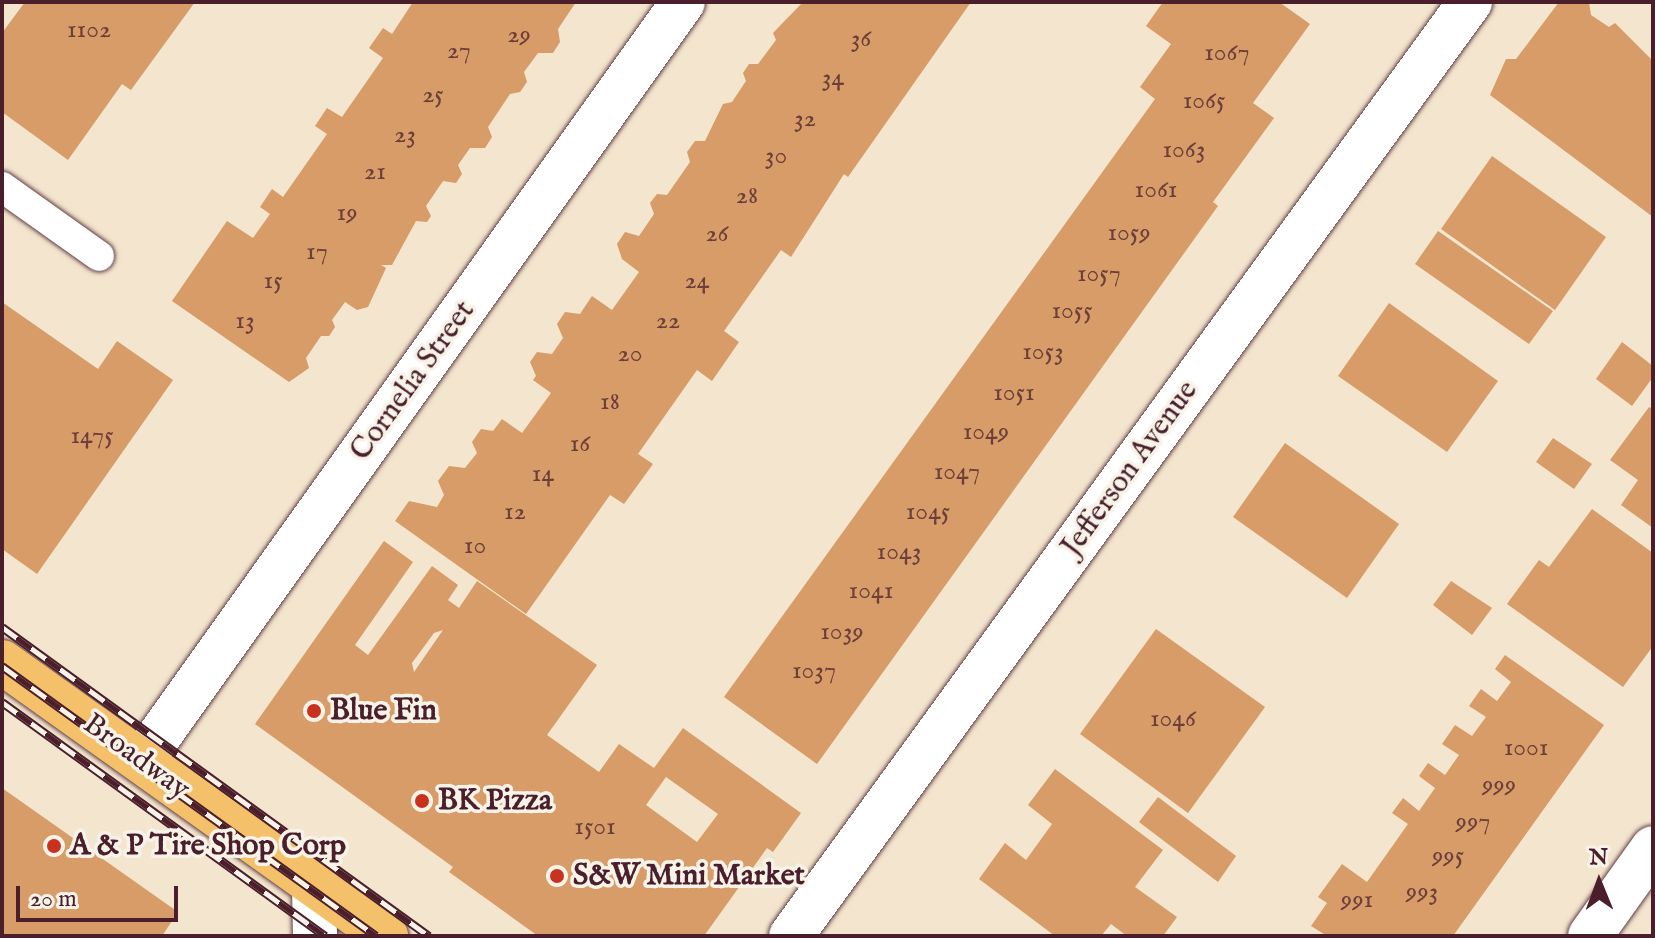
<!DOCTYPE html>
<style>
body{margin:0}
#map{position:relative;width:1655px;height:938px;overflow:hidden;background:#f3e5ce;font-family:"IM FELL English",serif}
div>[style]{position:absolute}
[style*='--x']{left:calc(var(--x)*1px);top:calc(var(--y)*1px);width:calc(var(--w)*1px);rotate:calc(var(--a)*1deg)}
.building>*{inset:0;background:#d79c67}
.roads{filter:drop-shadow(0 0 2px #633d43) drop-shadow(0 0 2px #633d43)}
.lane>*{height:30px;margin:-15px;padding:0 15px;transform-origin:15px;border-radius:15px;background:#fff}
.street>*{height:44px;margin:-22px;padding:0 22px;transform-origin:22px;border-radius:22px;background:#fff}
.primary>*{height:44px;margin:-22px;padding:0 22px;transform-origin:22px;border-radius:22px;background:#f4c16a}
.rail>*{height:9px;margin-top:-4.5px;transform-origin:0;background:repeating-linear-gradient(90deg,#f7f3e8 0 18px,#4a1f2b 0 36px);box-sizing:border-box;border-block:2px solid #4a1f2b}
.dots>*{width:22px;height:22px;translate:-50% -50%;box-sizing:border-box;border:4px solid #f7f3e8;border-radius:50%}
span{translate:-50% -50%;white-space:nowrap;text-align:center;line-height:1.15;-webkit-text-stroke:7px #f7f3e8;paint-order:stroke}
.number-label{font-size:26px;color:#6d3e3a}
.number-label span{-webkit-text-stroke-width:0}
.street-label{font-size:30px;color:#4a1f2b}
.poi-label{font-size:30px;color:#4a1f2b;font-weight:700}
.left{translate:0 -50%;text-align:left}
.frame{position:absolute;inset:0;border:4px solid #4a1f2b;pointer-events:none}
.north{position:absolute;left:1559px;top:842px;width:80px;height:80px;-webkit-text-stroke:6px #f7f3e8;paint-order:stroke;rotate:359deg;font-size:22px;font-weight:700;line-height:32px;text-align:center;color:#4a1f2b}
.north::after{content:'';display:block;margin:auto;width:28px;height:36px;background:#4a1f2b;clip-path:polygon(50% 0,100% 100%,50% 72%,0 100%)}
.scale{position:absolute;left:16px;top:886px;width:162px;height:36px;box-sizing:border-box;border:4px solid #4a1f2b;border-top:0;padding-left:10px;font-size:24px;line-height:28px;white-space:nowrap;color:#4a1f2b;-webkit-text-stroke:6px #f7f3e8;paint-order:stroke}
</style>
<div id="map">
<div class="building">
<i style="clip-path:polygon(25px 2px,195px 2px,131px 90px,122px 84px,68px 160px,2px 112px,2px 33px)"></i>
<i style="clip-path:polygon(413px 2px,576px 2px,558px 29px,560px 42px,553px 53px,538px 53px,524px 72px,527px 82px,520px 92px,510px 94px,488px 127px,492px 137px,485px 148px,470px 148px,458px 165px,462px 174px,456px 183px,443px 181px,426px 206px,431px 216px,427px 222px,416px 221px,392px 265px,381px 265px,386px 268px,368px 307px,357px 310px,345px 302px,332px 320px,335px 327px,329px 336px,321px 336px,306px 358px,309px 368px,289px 382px,172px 301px,227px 221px,253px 238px,270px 214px,260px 207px,272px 189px,283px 197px,327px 134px,315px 126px,327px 108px,342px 117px,383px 58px,369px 48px,383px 28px,392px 34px)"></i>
<i style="clip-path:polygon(803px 2px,971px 2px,848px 177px,844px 174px,791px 257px,781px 250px,724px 331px,739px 342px,712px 381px,697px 370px,638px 454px,653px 464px,624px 504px,610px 495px,526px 614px,395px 521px,409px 501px,437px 507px,444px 495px,438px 481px,449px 466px,465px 468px,477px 453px,472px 442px,481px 429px,493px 431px,502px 419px,522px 433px,551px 393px,533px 380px,536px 376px,530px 362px,537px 352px,552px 354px,563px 338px,557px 324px,565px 312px,580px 314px,592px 296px,612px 310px,639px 272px,622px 259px,617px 244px,625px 232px,639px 236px,654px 214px,650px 203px,657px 194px,667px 195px,690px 162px,687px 152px,695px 141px,705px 141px,723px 104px,732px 102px,746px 81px,743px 73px,749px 64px,758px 64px,776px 40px,773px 33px)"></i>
<i style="clip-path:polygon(1163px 2px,1279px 2px,1310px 24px,1253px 103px,1274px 118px,1213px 202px,1218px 206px,817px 764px,724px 697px,1155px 99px,1140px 87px,1171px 44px,1146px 26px)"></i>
<i style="clip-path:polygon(1559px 2px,1589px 2px,1591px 15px,1609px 27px,1615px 23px,1653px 61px,1653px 217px,1490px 95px,1506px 59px,1516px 59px)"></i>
<i style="clip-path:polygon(1492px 156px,1606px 237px,1555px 310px,1441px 229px)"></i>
<i style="clip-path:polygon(1438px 231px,1553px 311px,1529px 344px,1415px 264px)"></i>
<i style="clip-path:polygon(2px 302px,98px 369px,117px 341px,173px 380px,37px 574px,2px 549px)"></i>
<i style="clip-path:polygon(1389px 303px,1498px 381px,1447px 452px,1338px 376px)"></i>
<i style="clip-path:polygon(1622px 342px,1653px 366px,1653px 377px,1632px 406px,1596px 379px)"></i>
<i style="clip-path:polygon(1649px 407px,1653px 409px,1653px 528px,1621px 505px,1638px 480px,1610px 460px)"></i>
<i style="clip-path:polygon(1553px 438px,1592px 464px,1574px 489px,1536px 462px)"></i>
<i style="clip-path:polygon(1285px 443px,1399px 524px,1347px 598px,1233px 517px)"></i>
<i style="clip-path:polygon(1592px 509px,1653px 553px,1653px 646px,1623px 687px,1507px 604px,1539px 560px,1549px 567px)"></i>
<i style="clip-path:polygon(evenodd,384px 541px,413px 562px,355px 645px,368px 655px,432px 566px,458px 585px,448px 600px,459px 608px,477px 581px,597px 665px,547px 735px,599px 772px,619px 744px,654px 768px,683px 728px,801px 813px,773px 852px,767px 848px,704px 936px,538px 936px,449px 872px,453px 867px,255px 724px,384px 541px,443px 630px,414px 672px,412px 663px,434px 633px,443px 630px,384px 541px,666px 777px,718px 814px,697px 842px,646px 805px,666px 777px)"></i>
<i style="clip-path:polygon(1451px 581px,1492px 608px,1472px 635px,1433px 605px)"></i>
<i style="clip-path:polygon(1156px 629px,1265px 707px,1188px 813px,1080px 734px)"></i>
<i style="clip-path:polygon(1505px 655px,1604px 725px,1453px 936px,1327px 936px,1311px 926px,1327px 903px,1318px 897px,1342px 864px,1367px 882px,1408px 824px,1392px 813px,1403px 798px,1419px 811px,1435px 788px,1419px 776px,1428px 763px,1445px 775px,1459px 755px,1442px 744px,1455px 725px,1472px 736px,1486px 717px,1469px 706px,1481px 689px,1497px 701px,1511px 682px,1495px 669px)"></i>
<i style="clip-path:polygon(1055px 769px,1163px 850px,1135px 887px,1177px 917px,1163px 936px,1127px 936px,1111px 924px,1101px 936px,1055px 936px,979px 879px,1005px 843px,1026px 860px,1052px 824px,1028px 805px)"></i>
<i style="clip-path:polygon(2px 788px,178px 912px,162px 936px,2px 936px)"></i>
<i style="clip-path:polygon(1158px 797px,1236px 856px,1218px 882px,1139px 822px)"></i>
</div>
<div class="roads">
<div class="lane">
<i style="--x:2;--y:187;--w:119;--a:35.4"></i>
</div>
<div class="street">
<i style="--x:142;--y:760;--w:931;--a:-54.48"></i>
<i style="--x:314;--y:887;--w:49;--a:88.8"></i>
<i style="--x:791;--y:936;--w:1155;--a:-53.98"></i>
<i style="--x:1590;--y:936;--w:108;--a:-54.4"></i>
</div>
<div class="primary">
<i style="--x:2;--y:662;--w:472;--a:35.5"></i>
</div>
</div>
<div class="rail">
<i style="--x:2;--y:627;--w:527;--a:35.89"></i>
<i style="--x:2;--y:666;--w:461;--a:35.8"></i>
<i style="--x:2;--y:702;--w:399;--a:35.9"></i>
</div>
<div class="dots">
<i style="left:314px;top:711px;background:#c8321e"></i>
<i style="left:422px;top:801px;background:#c8321e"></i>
<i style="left:54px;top:846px;background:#c8321e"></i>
<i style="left:557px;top:876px;background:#c8321e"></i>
</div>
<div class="number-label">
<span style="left:89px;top:30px">1102</span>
<span style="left:519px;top:35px">29</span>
<span style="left:861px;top:39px">36</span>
<span style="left:459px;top:51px">27</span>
<span style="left:1227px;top:53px">1067</span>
<span style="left:833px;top:78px">34</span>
<span style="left:433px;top:95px">25</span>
<span style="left:1204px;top:101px">1065</span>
<span style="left:805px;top:119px">32</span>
<span style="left:405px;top:135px">23</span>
<span style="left:1184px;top:150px">1063</span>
<span style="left:776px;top:156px">30</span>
<span style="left:375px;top:172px">21</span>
<span style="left:1156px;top:190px">1061</span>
<span style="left:747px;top:196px">28</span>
<span style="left:347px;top:213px">19</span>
<span style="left:1129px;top:233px">1059</span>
<span style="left:717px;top:234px">26</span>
<span style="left:317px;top:252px">17</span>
<span style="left:1099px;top:274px">1057</span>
<span style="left:273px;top:281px">15</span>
<span style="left:697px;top:281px">24</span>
<span style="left:1072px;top:311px">1055</span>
<span style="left:245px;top:321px">13</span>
<span style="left:668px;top:321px">22</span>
<span style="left:1043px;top:352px">1053</span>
<span style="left:630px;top:354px">20</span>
<span style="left:1014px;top:393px">1051</span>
<span style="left:610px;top:402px">18</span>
<span style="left:986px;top:432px">1049</span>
<span style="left:92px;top:436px">1475</span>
<span style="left:580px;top:444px">16</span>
<span style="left:957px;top:472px">1047</span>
<span style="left:543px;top:474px">14</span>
<span style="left:515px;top:512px">12</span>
<span style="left:928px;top:512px">1045</span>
<span style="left:475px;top:546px">10</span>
<span style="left:899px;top:552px">1043</span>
<span style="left:871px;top:591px">1041</span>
<span style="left:842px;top:632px">1039</span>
<span style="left:814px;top:671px">1037</span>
<span style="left:1173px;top:719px">1046</span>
<span style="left:1526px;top:748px">1001</span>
<span style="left:1499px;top:785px">999</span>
<span style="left:1473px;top:822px">997</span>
<span style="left:595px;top:827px">1501</span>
<span style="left:1448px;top:856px">995</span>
<span style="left:1422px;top:892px">993</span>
<span style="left:1357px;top:900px">991</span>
</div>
<div class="street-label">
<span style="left:413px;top:381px;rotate:-54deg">Cornelia Street</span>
<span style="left:1130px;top:469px;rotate:-54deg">Jefferson Avenue</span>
<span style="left:136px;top:757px;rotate:36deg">Broadway</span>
</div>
<div class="poi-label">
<span class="left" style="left:330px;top:711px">Blue Fin</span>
<span class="left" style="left:438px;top:801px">BK Pizza</span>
<span class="left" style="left:70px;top:846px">A &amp; P Tire Shop Corp</span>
<span class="left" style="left:573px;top:876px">S&amp;W Mini Market</span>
</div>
<div class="frame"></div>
<div class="north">N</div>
<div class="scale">20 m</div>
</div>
